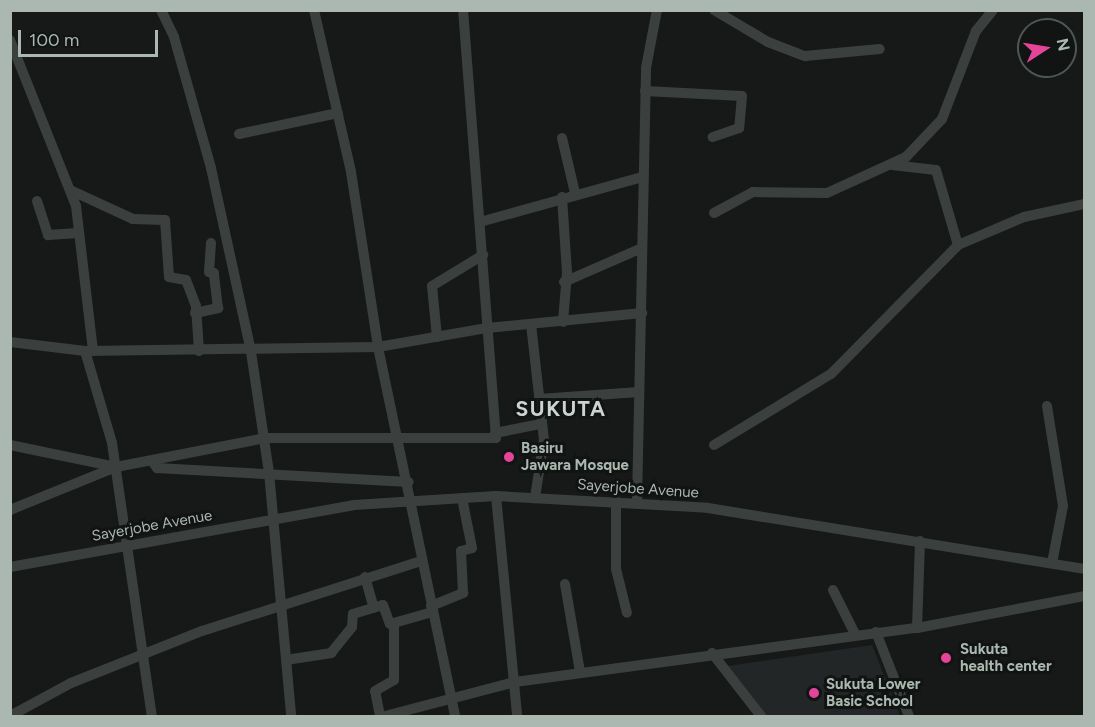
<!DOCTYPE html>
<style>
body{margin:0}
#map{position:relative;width:1095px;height:727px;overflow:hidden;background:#171919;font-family:Figtree,sans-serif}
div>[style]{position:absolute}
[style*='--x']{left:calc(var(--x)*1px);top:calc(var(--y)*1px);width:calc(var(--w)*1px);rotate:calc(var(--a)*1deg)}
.built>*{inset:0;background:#232626}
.minor>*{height:10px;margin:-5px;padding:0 5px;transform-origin:5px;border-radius:5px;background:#3b403e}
.dots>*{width:16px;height:16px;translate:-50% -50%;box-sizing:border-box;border:3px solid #121414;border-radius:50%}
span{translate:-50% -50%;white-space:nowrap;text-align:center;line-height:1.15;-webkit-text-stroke:6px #121414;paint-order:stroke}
.poi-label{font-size:15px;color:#abb8b1;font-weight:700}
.left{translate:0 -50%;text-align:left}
.street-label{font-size:15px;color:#abb8b1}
.district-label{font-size:21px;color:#cbd4d0;font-weight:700;letter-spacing:1.5px}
.frame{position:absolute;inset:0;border:12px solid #abb8b1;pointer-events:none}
.north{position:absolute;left:1017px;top:18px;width:60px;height:60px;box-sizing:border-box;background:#121414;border:2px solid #4f5653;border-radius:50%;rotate:78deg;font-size:16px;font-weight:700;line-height:24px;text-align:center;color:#abb8b1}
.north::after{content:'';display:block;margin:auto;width:21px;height:27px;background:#e44598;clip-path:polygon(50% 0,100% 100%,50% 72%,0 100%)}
.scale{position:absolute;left:18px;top:30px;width:140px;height:27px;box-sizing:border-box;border:3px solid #abb8b1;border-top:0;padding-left:8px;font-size:18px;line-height:21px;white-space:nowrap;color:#abb8b1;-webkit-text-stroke:4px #121414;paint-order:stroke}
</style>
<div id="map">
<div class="built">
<i style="clip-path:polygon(872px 645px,900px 716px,758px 716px,720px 667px)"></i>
</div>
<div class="minor">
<i style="--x:161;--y:10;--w:30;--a:64"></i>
<i style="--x:174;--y:37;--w:136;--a:74.2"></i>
<i style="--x:211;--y:168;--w:188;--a:77.7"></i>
<i style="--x:251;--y:352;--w:121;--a:81.5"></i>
<i style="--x:269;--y:472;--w:245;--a:84.8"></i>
<i style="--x:314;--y:10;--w:166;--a:77.1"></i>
<i style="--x:351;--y:172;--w:177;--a:81.2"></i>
<i style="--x:378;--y:347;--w:377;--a:78.2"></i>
<i style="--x:714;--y:10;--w:63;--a:30.7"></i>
<i style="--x:768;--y:42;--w:40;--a:21"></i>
<i style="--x:805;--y:56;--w:75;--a:-5.3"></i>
<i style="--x:10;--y:40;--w:179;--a:68.3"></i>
<i style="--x:76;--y:206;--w:146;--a:83.3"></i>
<i style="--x:645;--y:91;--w:97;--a:3"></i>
<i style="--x:742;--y:96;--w:32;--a:95"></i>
<i style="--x:739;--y:128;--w:28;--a:161"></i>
<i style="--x:239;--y:134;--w:101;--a:-12"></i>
<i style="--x:562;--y:138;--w:57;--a:76.7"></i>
<i style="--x:892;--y:165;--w:44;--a:6.5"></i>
<i style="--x:936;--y:170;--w:78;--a:73.7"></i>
<i style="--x:70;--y:190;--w:69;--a:24.7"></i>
<i style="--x:133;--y:219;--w:32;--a:2"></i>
<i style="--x:165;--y:220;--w:57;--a:86"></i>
<i style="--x:169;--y:277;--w:17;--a:10"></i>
<i style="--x:186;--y:280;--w:28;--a:69"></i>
<i style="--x:196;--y:306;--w:45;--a:86.2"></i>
<i style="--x:562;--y:197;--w:76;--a:86.2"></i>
<i style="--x:567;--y:273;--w:49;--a:94.7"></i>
<i style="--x:37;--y:201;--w:36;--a:72"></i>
<i style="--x:48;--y:235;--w:30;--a:-4"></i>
<i style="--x:714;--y:213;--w:44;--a:-28.3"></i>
<i style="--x:753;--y:192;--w:74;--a:0.8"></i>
<i style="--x:827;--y:193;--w:87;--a:-24.5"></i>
<i style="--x:906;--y:157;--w:52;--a:-46.5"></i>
<i style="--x:942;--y:119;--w:94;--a:-68.9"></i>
<i style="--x:976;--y:31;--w:27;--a:-51"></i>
<i style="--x:480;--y:222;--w:168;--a:-15.5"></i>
<i style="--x:564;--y:282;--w:85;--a:-23.6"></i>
<i style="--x:195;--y:313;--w:24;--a:-12"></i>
<i style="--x:218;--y:308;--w:35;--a:-97"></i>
<i style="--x:214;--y:273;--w:5;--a:-169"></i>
<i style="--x:209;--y:272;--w:29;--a:-86"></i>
<i style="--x:531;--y:324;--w:116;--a:83.6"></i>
<i style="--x:544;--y:439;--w:60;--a:98.7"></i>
<i style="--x:437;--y:337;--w:51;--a:-95.6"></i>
<i style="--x:432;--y:286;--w:60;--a:-31.3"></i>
<i style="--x:10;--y:342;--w:76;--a:6.8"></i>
<i style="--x:85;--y:351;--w:293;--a:-0.8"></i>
<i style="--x:378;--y:347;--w:111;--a:-9.9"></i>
<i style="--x:487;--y:328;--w:156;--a:-5.5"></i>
<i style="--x:85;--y:351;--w:96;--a:73.6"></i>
<i style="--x:112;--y:443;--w:276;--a:81.7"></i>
<i style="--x:539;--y:399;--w:100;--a:-4"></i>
<i style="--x:1047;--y:406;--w:101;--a:80.9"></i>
<i style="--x:1063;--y:506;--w:58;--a:100.9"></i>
<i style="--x:495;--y:433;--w:47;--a:-11.1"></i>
<i style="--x:10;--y:445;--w:108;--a:11.7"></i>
<i style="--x:714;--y:445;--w:137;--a:-31.3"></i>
<i style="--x:831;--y:374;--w:181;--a:-45.4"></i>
<i style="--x:958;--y:245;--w:72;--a:-23"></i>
<i style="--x:1024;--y:217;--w:61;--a:-12.2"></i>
<i style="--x:152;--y:461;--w:9;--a:54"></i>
<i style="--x:157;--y:468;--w:252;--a:3.2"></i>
<i style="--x:496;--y:496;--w:221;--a:84.5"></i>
<i style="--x:616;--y:501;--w:68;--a:90"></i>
<i style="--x:616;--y:569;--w:45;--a:76"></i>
<i style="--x:637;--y:502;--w:434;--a:-88.8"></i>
<i style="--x:646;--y:68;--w:59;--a:-79.3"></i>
<i style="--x:10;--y:510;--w:114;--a:-22.1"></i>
<i style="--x:116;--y:467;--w:152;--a:-11"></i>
<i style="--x:265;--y:438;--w:231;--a:0"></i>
<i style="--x:496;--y:438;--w:429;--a:-94.4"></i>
<i style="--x:10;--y:567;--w:350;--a:-10.2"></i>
<i style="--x:354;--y:505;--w:142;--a:-3.6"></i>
<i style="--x:496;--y:496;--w:212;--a:3.2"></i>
<i style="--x:708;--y:508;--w:381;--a:9.2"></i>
<i style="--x:365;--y:577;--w:32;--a:74"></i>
<i style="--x:565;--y:584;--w:89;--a:80.3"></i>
<i style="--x:833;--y:590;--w:49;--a:63.4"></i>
<i style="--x:431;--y:606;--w:35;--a:-22"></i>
<i style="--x:463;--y:593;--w:42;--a:-92.7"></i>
<i style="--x:461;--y:551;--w:11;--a:-15"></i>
<i style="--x:472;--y:548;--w:51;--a:-101.3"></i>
<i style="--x:917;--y:628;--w:87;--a:-88"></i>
<i style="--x:876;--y:632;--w:90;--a:68.6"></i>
<i style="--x:712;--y:653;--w:80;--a:52.1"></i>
<i style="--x:286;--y:660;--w:46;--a:-8.8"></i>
<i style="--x:331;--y:653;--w:33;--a:-51"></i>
<i style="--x:352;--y:627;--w:13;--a:-86"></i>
<i style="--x:353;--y:614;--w:31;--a:-17"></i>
<i style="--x:383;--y:605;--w:20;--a:70"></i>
<i style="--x:390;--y:624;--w:44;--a:-15.9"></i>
<i style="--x:10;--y:716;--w:69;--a:-28.4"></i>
<i style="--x:71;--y:683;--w:141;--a:-21.7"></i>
<i style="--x:202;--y:631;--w:230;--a:-17.7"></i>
<i style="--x:380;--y:716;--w:25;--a:-101"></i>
<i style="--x:375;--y:691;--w:22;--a:-30"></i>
<i style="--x:394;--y:680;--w:57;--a:-90"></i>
<i style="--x:385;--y:716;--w:134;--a:-14.7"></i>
<i style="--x:515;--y:682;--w:406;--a:-7.7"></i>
<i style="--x:917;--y:628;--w:170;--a:-10.8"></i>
</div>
<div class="dots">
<i style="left:509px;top:457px;background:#e44598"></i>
<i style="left:946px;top:658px;background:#e44598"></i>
<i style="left:814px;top:693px;background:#e44598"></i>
</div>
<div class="poi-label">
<span class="left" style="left:521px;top:457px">Basiru<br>Jawara Mosque</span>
<span class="left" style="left:960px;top:658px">Sukuta<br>health center</span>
<span class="left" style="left:826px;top:693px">Sukuta Lower<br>Basic School</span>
</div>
<div class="street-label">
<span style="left:638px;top:489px;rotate:4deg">Sayerjobe Avenue</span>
<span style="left:152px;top:526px;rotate:-10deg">Sayerjobe Avenue</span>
</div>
<div class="district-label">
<span style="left:561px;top:409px">SUKUTA</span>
</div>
<div class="frame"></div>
<div class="north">N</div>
<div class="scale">100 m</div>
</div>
